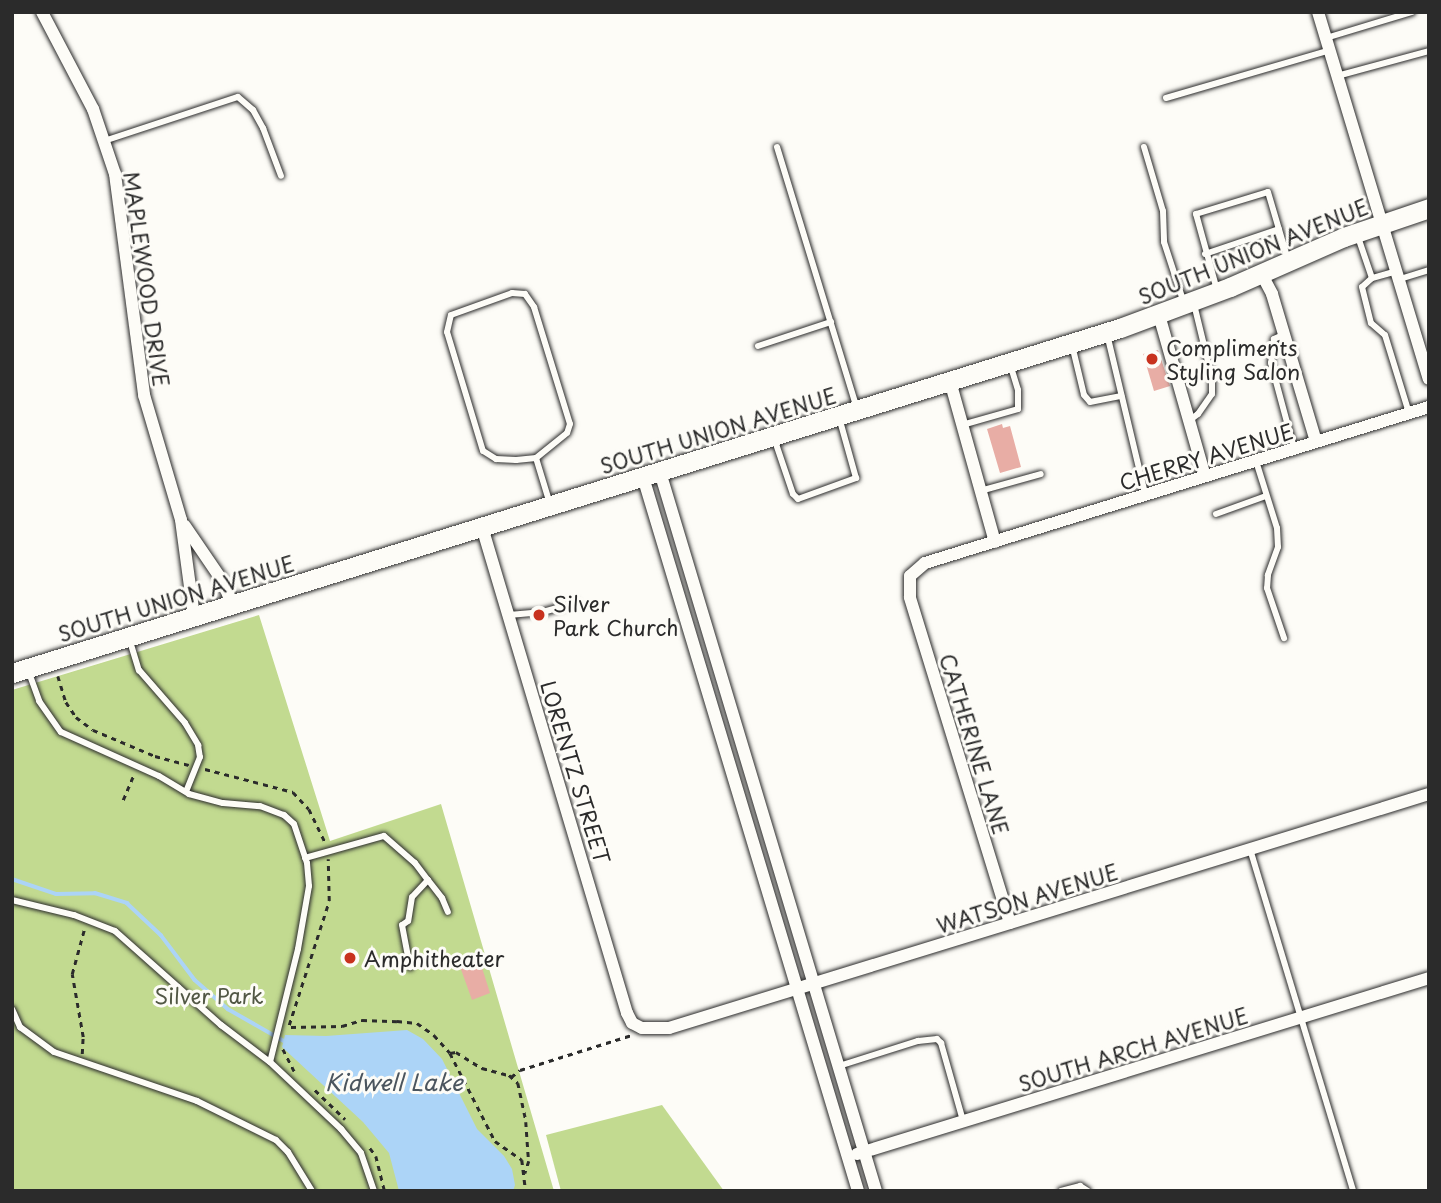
<!DOCTYPE html>
<style>
body{margin:0}
#map{position:relative;width:1441px;height:1203px;overflow:hidden;background:#fdfcf7;font-family:"Playpen Sans",sans-serif}
div>[style]{position:absolute}
[style*='--x']{left:calc(var(--x)*1px);top:calc(var(--y)*1px);width:calc(var(--w)*1px);rotate:calc(var(--a)*1deg)}
.green>*{inset:0;background:#c2da90}
.water>*{inset:0;background:#acd4f7}
.stream>*{height:3.5px;margin:-1.75px;padding:0 1.75px;transform-origin:1.75px;border-radius:1.75px;background:#acd4f7}
.building>*{inset:0;background:#e8ada5}
.path>*{height:2.5px;margin-top:-1.25px;transform-origin:0;background:repeating-linear-gradient(90deg,#2b2b2b 0 5px,transparent 0 10px)}
.roads{filter:drop-shadow(0 0 2px #2b2b2b) drop-shadow(0 0 2px #2b2b2b)}
.service>*{height:6px;margin:-3px;padding:0 3px;transform-origin:3px;border-radius:3px;background:#fdfcf7}
.minor>*{height:12px;margin:-6px;padding:0 6px;transform-origin:6px;border-radius:6px;background:#fdfcf7}
.secondary>*{height:19px;margin:-9.5px;padding:0 9.5px;transform-origin:9.5px;border-radius:9.5px;background:#fdfcf7}
.dots>*{width:19px;height:19px;translate:-50% -50%;box-sizing:border-box;border:4px solid #fdfcf7;border-radius:50%}
span{translate:-50% -50%;white-space:nowrap;text-align:center;line-height:1.15;-webkit-text-stroke:6px #fdfcf7;paint-order:stroke}
.street-label{font-size:21px;color:#2b2b2b}
.poi-label{font-size:21px;color:#2b2b2b}
.left{translate:0 -50%;text-align:left}
.park-label{font-size:21px;color:#515744}
.water-label{font-size:23px;color:#4b555e;font-style:italic}
.frame{position:absolute;inset:0;border:14px solid #2b2b2b;pointer-events:none}
</style>
<div id="map">
<div class="green">
<i style="clip-path:polygon(259px 615px,330px 841px,441px 804px,554px 1191px,12px 1191px,12px 690px)"></i>
<i style="clip-path:polygon(662px 1105px,724px 1191px,561px 1191px,546px 1135px)"></i>
</div>
<div class="water">
<i style="clip-path:polygon(407px 1030px,423px 1039px,442px 1059px,477px 1129px,504px 1156px,512px 1169px,515px 1185px,513px 1191px,399px 1191px,389px 1153px,363px 1122px,282px 1047px,285px 1035px,326px 1036px)"></i>
</div>
<div class="stream">
<i style="--x:12;--y:879;--w:46;--a:18.8"></i>
<i style="--x:56;--y:894;--w:39;--a:-1"></i>
<i style="--x:95;--y:893;--w:34;--a:17"></i>
<i style="--x:127;--y:903;--w:47;--a:43.3"></i>
<i style="--x:161;--y:935;--w:56;--a:52.9"></i>
<i style="--x:195;--y:980;--w:44;--a:41.3"></i>
<i style="--x:228;--y:1009;--w:64;--a:29.7"></i>
</div>
<div class="building">
<i style="clip-path:polygon(1158px 350px,1170px 386px,1154px 391px,1143px 354px)"></i>
<i style="clip-path:polygon(1002px 424px,1003px 428px,1010px 426px,1021px 467px,1000px 473px,987px 429px)"></i>
<i style="clip-path:polygon(478px 955px,490px 993px,472px 1000px,458px 961px)"></i>
</div>
<div class="path">
<i style="--x:58;--y:676;--w:27;--a:73"></i>
<i style="--x:66;--y:702;--w:18;--a:56"></i>
<i style="--x:76;--y:717;--w:21;--a:37"></i>
<i style="--x:93;--y:730;--w:67;--a:22.8"></i>
<i style="--x:155;--y:756;--w:35;--a:15"></i>
<i style="--x:205;--y:769;--w:91;--a:14.6"></i>
<i style="--x:293;--y:792;--w:23;--a:47"></i>
<i style="--x:309;--y:809;--w:37;--a:64"></i>
<i style="--x:123;--y:800;--w:26;--a:-67"></i>
<i style="--x:289;--y:1025;--w:130;--a:-72.1"></i>
<i style="--x:329;--y:901;--w:42;--a:-91.4"></i>
<i style="--x:291;--y:1027;--w:51;--a:-1.1"></i>
<i style="--x:342;--y:1026;--w:21;--a:-17"></i>
<i style="--x:362;--y:1020;--w:35;--a:2"></i>
<i style="--x:397;--y:1021;--w:20;--a:6"></i>
<i style="--x:417;--y:1023;--w:21;--a:35"></i>
<i style="--x:434;--y:1035;--w:24;--a:48"></i>
<i style="--x:450;--y:1053;--w:99;--a:62.9"></i>
<i style="--x:495;--y:1141;--w:33;--a:35"></i>
<i style="--x:522;--y:1160;--w:31;--a:83"></i>
<i style="--x:283;--y:1049;--w:25;--a:63"></i>
<i style="--x:450;--y:1053;--w:6;--a:-9"></i>
<i style="--x:456;--y:1052;--w:31;--a:32"></i>
<i style="--x:482;--y:1068;--w:28;--a:15"></i>
<i style="--x:509;--y:1075;--w:12;--a:42"></i>
<i style="--x:518;--y:1083;--w:40;--a:78"></i>
<i style="--x:526;--y:1122;--w:39;--a:86"></i>
<i style="--x:529;--y:1161;--w:13;--a:108"></i>
<i style="--x:82;--y:1054;--w:17;--a:-87"></i>
<i style="--x:83;--y:1037;--w:64;--a:-99.9"></i>
<i style="--x:72;--y:974;--w:46;--a:-74.7"></i>
<i style="--x:511;--y:1077;--w:11;--a:-38"></i>
<i style="--x:520;--y:1070;--w:117;--a:-17.4"></i>
<i style="--x:315;--y:1090;--w:42;--a:44"></i>
<i style="--x:370;--y:1148;--w:10;--a:53"></i>
<i style="--x:376;--y:1156;--w:36;--a:76"></i>
</div>
<div class="roads">
<div class="service">
<i style="--x:1326;--y:38;--w:90;--a:-16.8"></i>
<i style="--x:1337;--y:76;--w:95;--a:-15.2"></i>
<i style="--x:1166;--y:98;--w:171;--a:-16.3"></i>
<i style="--x:104;--y:141;--w:141;--a:-18.2"></i>
<i style="--x:238;--y:97;--w:20;--a:41"></i>
<i style="--x:253;--y:110;--w:21;--a:61"></i>
<i style="--x:263;--y:128;--w:51;--a:69.4"></i>
<i style="--x:777;--y:147;--w:273;--a:73"></i>
<i style="--x:1144;--y:147;--w:67;--a:73.5"></i>
<i style="--x:1163;--y:211;--w:31;--a:88"></i>
<i style="--x:1164;--y:242;--w:61;--a:71.9"></i>
<i style="--x:1357;--y:234;--w:46;--a:71.2"></i>
<i style="--x:1205;--y:254;--w:78;--a:-18.7"></i>
<i style="--x:1397;--y:271;--w:26;--a:164"></i>
<i style="--x:1372;--y:278;--w:13;--a:138"></i>
<i style="--x:1362;--y:287;--w:37;--a:76"></i>
<i style="--x:1371;--y:323;--w:18;--a:41"></i>
<i style="--x:1385;--y:335;--w:82;--a:72.9"></i>
<i style="--x:1400;--y:279;--w:30;--a:-17"></i>
<i style="--x:1217;--y:290;--w:79;--a:-105.4"></i>
<i style="--x:1196;--y:214;--w:75;--a:-17"></i>
<i style="--x:1268;--y:192;--w:71;--a:73.6"></i>
<i style="--x:512;--y:293;--w:13;--a:4"></i>
<i style="--x:525;--y:294;--w:16;--a:55"></i>
<i style="--x:534;--y:307;--w:122;--a:72.9"></i>
<i style="--x:570;--y:424;--w:9;--a:108"></i>
<i style="--x:567;--y:433;--w:40;--a:141"></i>
<i style="--x:536;--y:458;--w:20;--a:174"></i>
<i style="--x:516;--y:460;--w:20;--a:-177"></i>
<i style="--x:496;--y:459;--w:15;--a:-148"></i>
<i style="--x:483;--y:451;--w:124;--a:-106.8"></i>
<i style="--x:447;--y:332;--w:17;--a:-77"></i>
<i style="--x:451;--y:315;--w:65;--a:-19.8"></i>
<i style="--x:1107;--y:334;--w:164;--a:76.6"></i>
<i style="--x:1283;--y:335;--w:10;--a:156"></i>
<i style="--x:1274;--y:339;--w:24;--a:97"></i>
<i style="--x:1271;--y:363;--w:88;--a:74.9"></i>
<i style="--x:1072;--y:345;--w:51;--a:76.5"></i>
<i style="--x:1084;--y:395;--w:9;--a:49"></i>
<i style="--x:1090;--y:402;--w:32;--a:-11"></i>
<i style="--x:758;--y:346;--w:77;--a:-18.2"></i>
<i style="--x:1189;--y:421;--w:11;--a:-38"></i>
<i style="--x:1198;--y:414;--w:24;--a:-55"></i>
<i style="--x:1212;--y:394;--w:16;--a:-90"></i>
<i style="--x:1212;--y:378;--w:76;--a:-103.7"></i>
<i style="--x:962;--y:425;--w:58;--a:-15.9"></i>
<i style="--x:1018;--y:409;--w:19;--a:-90"></i>
<i style="--x:1018;--y:390;--w:27;--a:-107"></i>
<i style="--x:774;--y:438;--w:59;--a:71.3"></i>
<i style="--x:793;--y:494;--w:7;--a:45"></i>
<i style="--x:798;--y:499;--w:62;--a:-19.9"></i>
<i style="--x:856;--y:478;--w:63;--a:-105.6"></i>
<i style="--x:536;--y:458;--w:48;--a:73.1"></i>
<i style="--x:1256;--y:461;--w:70;--a:72.6"></i>
<i style="--x:1277;--y:528;--w:19;--a:87"></i>
<i style="--x:1278;--y:547;--w:30;--a:110"></i>
<i style="--x:1268;--y:575;--w:13;--a:94"></i>
<i style="--x:1267;--y:588;--w:53;--a:71.2"></i>
<i style="--x:980;--y:491;--w:63;--a:-15.6"></i>
<i style="--x:1216;--y:514;--w:53;--a:-19.8"></i>
<i style="--x:509;--y:615;--w:34;--a:-5"></i>
<i style="--x:543;--y:612;--w:33;--a:-16"></i>
<i style="--x:129;--y:638;--w:34;--a:73"></i>
<i style="--x:139;--y:670;--w:70;--a:49"></i>
<i style="--x:185;--y:723;--w:26;--a:59"></i>
<i style="--x:198;--y:745;--w:12;--a:81"></i>
<i style="--x:200;--y:757;--w:37;--a:112"></i>
<i style="--x:28;--y:670;--w:33;--a:70"></i>
<i style="--x:39;--y:701;--w:38;--a:55"></i>
<i style="--x:61;--y:732;--w:107;--a:24.2"></i>
<i style="--x:159;--y:776;--w:35;--a:31"></i>
<i style="--x:189;--y:794;--w:35;--a:15"></i>
<i style="--x:223;--y:803;--w:37;--a:5"></i>
<i style="--x:260;--y:806;--w:26;--a:21"></i>
<i style="--x:284;--y:815;--w:13;--a:42"></i>
<i style="--x:294;--y:824;--w:41;--a:71.6"></i>
<i style="--x:307;--y:863;--w:23;--a:85"></i>
<i style="--x:309;--y:886;--w:64;--a:99.9"></i>
<i style="--x:298;--y:949;--w:116;--a:103.9"></i>
<i style="--x:270;--y:1062;--w:98;--a:43.3"></i>
<i style="--x:341;--y:1129;--w:31;--a:50"></i>
<i style="--x:361;--y:1153;--w:40;--a:71.1"></i>
<i style="--x:1250;--y:849;--w:357;--a:73.2"></i>
<i style="--x:305;--y:858;--w:82;--a:-15.6"></i>
<i style="--x:384;--y:836;--w:41;--a:41.1"></i>
<i style="--x:415;--y:863;--w:21;--a:53"></i>
<i style="--x:428;--y:880;--w:23;--a:133"></i>
<i style="--x:412;--y:897;--w:24;--a:99"></i>
<i style="--x:408;--y:921;--w:7;--a:146"></i>
<i style="--x:402;--y:925;--w:43;--a:79.2"></i>
<i style="--x:428;--y:880;--w:23;--a:52"></i>
<i style="--x:442;--y:898;--w:15;--a:67"></i>
<i style="--x:12;--y:900;--w:64;--a:13.6"></i>
<i style="--x:74;--y:915;--w:44;--a:21.3"></i>
<i style="--x:115;--y:931;--w:142;--a:41.6"></i>
<i style="--x:221;--y:1025;--w:61;--a:37.1"></i>
<i style="--x:12;--y:1009;--w:20;--a:66"></i>
<i style="--x:20;--y:1027;--w:42;--a:36.3"></i>
<i style="--x:54;--y:1052;--w:151;--a:18.9"></i>
<i style="--x:197;--y:1101;--w:88;--a:26.3"></i>
<i style="--x:276;--y:1140;--w:17;--a:45"></i>
<i style="--x:288;--y:1152;--w:46;--a:58.4"></i>
<i style="--x:839;--y:1066;--w:83;--a:-17.6"></i>
<i style="--x:918;--y:1041;--w:19;--a:-6"></i>
<i style="--x:937;--y:1039;--w:6;--a:45"></i>
<i style="--x:941;--y:1043;--w:81;--a:74.2"></i>
<i style="--x:1061;--y:1191;--w:20;--a:-15"></i>
<i style="--x:1080;--y:1186;--w:9;--a:32"></i>
</div>
<div class="minor">
<i style="--x:42;--y:12;--w:110;--a:62.3"></i>
<i style="--x:93;--y:109;--w:69;--a:71.3"></i>
<i style="--x:115;--y:174;--w:223;--a:82.5"></i>
<i style="--x:144;--y:395;--w:130;--a:73.5"></i>
<i style="--x:181;--y:520;--w:97;--a:82.3"></i>
<i style="--x:1318;--y:12;--w:383;--a:73.2"></i>
<i style="--x:1261;--y:273;--w:24;--a:62"></i>
<i style="--x:1272;--y:294;--w:154;--a:73.4"></i>
<i style="--x:1159;--y:315;--w:167;--a:74.1"></i>
<i style="--x:950;--y:381;--w:167;--a:74.4"></i>
<i style="--x:660;--y:472;--w:751;--a:73.28"></i>
<i style="--x:643;--y:477;--w:746;--a:73.24"></i>
<i style="--x:185;--y:526;--w:68;--a:55.8"></i>
<i style="--x:223;--y:582;--w:24;--a:68"></i>
<i style="--x:482;--y:527;--w:507;--a:73.39"></i>
<i style="--x:627;--y:1013;--w:11;--a:63"></i>
<i style="--x:632;--y:1023;--w:11;--a:27"></i>
<i style="--x:642;--y:1028;--w:27;--a:0"></i>
<i style="--x:669;--y:1028;--w:795;--a:-17.11"></i>
<i style="--x:1010;--y:923;--w:341;--a:-107.1"></i>
<i style="--x:910;--y:597;--w:21;--a:-90"></i>
<i style="--x:910;--y:576;--w:20;--a:-41"></i>
<i style="--x:925;--y:563;--w:528;--a:-17.2"></i>
<i style="--x:857;--y:1154;--w:598;--a:-17.1"></i>
</div>
<div class="secondary">
<i style="--x:12;--y:673;--w:1160;--a:-17.3"></i>
<i style="--x:1120;--y:328;--w:117;--a:-20.4"></i>
<i style="--x:1230;--y:287;--w:124;--a:-23.7"></i>
<i style="--x:1344;--y:237;--w:90;--a:-18.8"></i>
</div>
</div>
<div class="dots">
<i style="left:1152px;top:359px;background:#c8321e"></i>
<i style="left:539px;top:615px;background:#c8321e"></i>
<i style="left:350px;top:958px;background:#c8321e"></i>
</div>
<div class="street-label">
<span style="left:1253px;top:251px;rotate:-22deg">SOUTH UNION AVENUE</span>
<span style="left:147px;top:279px;rotate:82deg">MAPLEWOOD DRIVE</span>
<span style="left:718px;top:430px;rotate:-17deg">SOUTH UNION AVENUE</span>
<span style="left:1206px;top:456px;rotate:-17deg">CHERRY AVENUE</span>
<span style="left:176px;top:598px;rotate:-17deg">SOUTH UNION AVENUE</span>
<span style="left:975px;top:744px;rotate:73deg">CATHERINE LANE</span>
<span style="left:576px;top:772px;rotate:73deg">LORENTZ STREET</span>
<span style="left:1027px;top:898px;rotate:-17deg">WATSON AVENUE</span>
<span style="left:1133px;top:1049px;rotate:-17deg">SOUTH ARCH AVENUE</span>
</div>
<div class="poi-label">
<span class="left" style="left:1166px;top:359px">Compliments<br>Styling Salon</span>
<span class="left" style="left:553px;top:615px">Silver<br>Park Church</span>
<span class="left" style="left:364px;top:958px">Amphitheater</span>
</div>
<div class="park-label">
<span style="left:209px;top:995px">Silver Park</span>
</div>
<div class="water-label">
<span style="left:394px;top:1082px">Kidwell Lake</span>
</div>
<div class="frame"></div>
</div>
